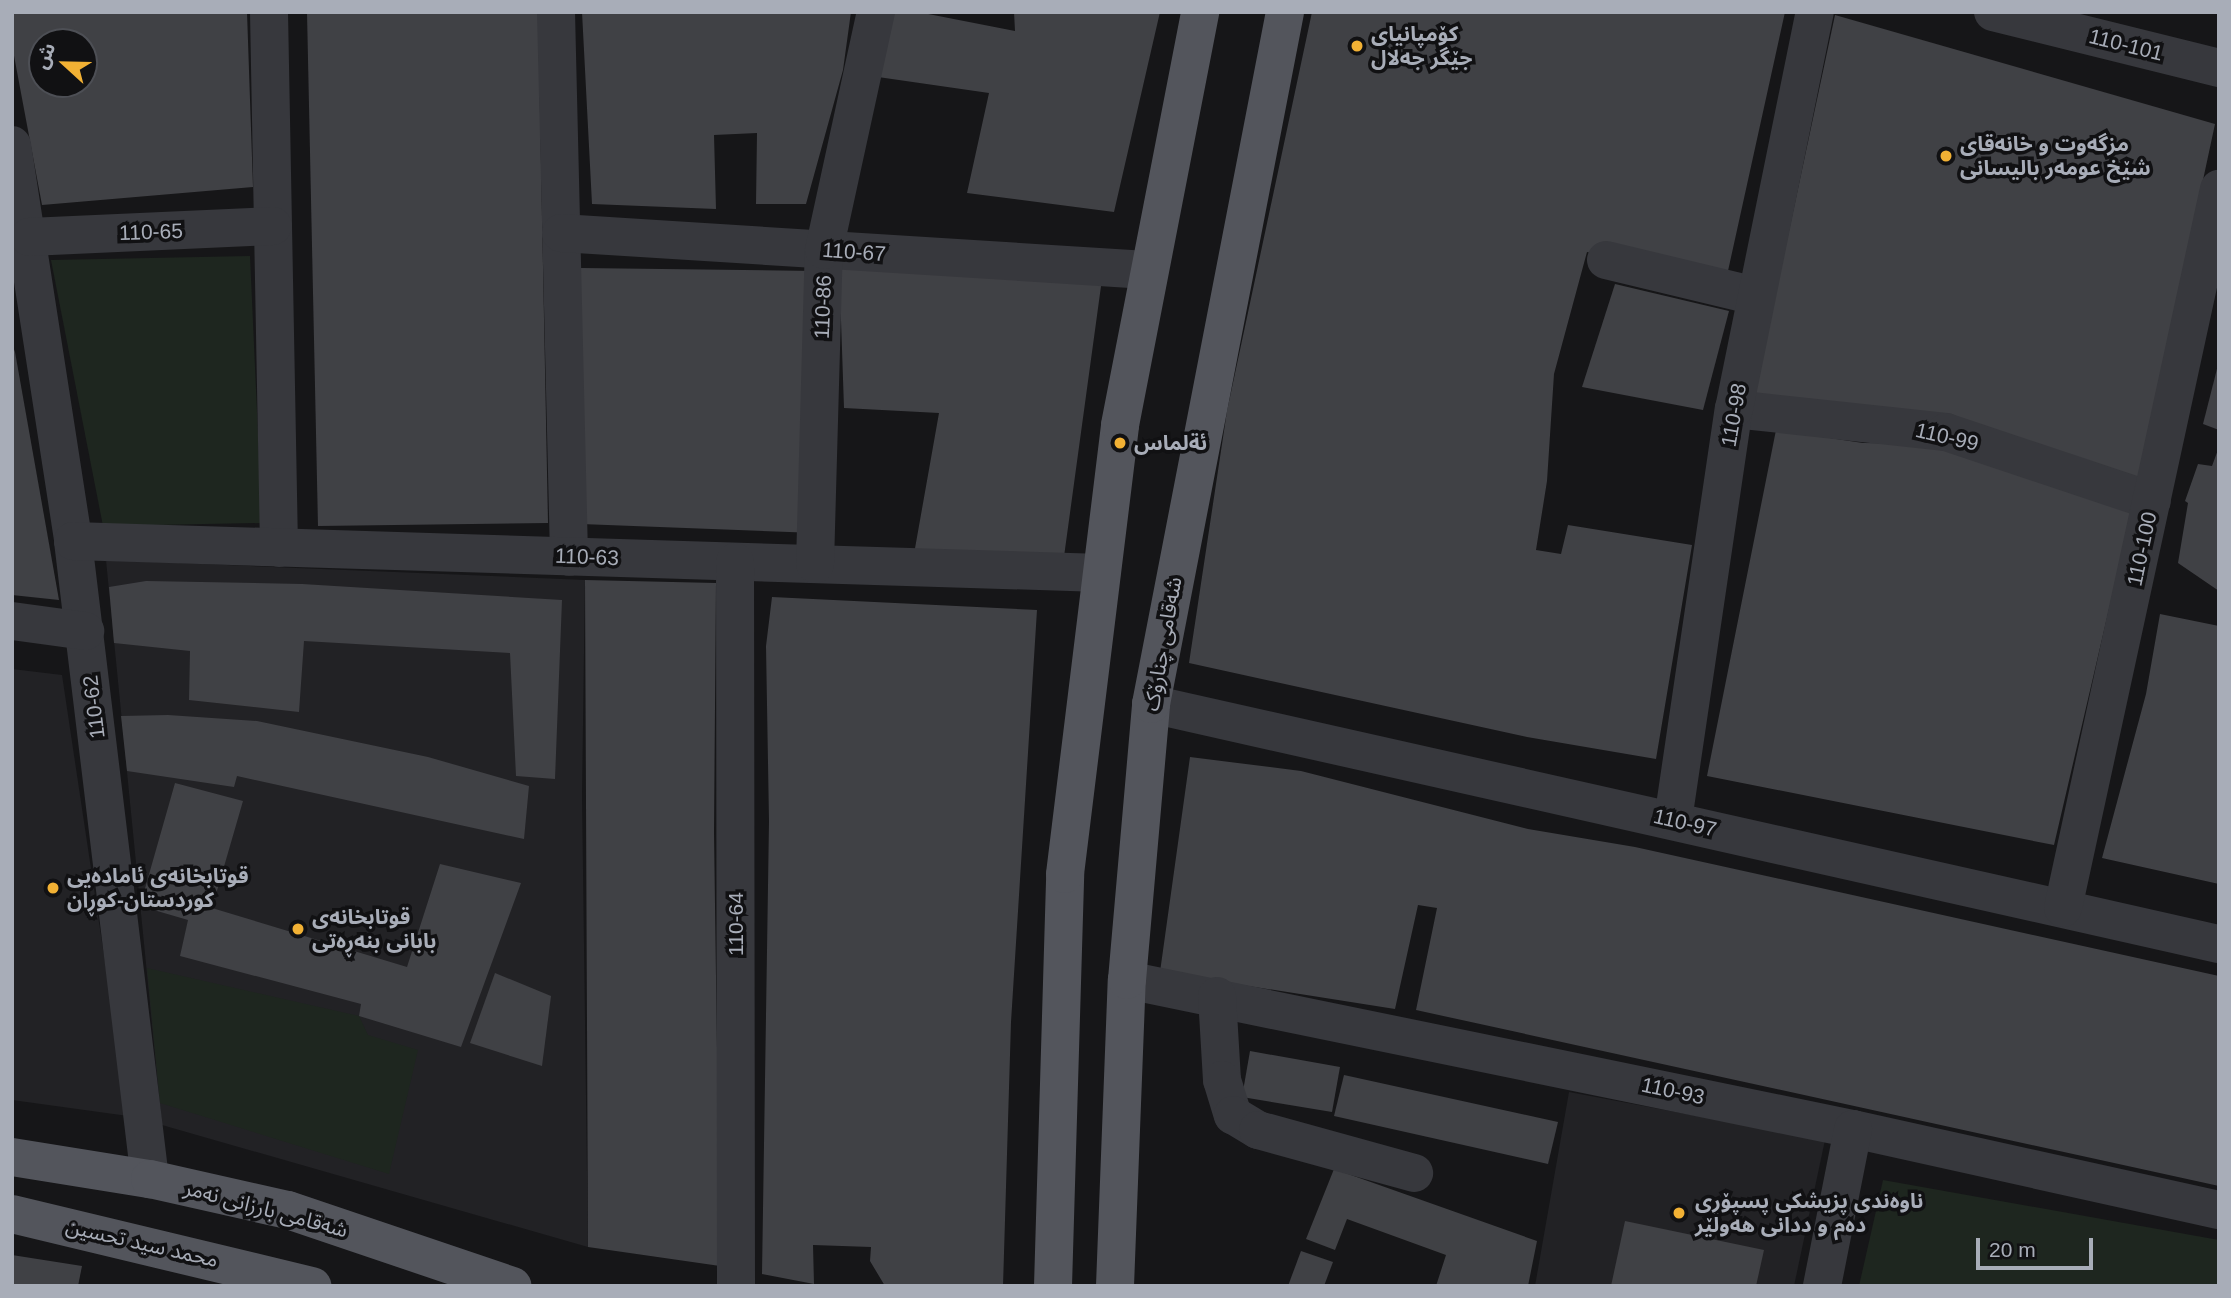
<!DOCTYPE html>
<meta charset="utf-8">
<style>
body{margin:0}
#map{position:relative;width:2231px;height:1298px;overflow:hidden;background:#161618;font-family:Arial,"Noto Sans Arabic",sans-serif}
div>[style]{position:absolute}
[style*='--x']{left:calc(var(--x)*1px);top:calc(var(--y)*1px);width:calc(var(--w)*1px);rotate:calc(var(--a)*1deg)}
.built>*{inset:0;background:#222225}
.green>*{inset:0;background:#1e261f}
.building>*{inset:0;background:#404145}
.minor>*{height:38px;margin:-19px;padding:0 19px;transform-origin:19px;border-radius:19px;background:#37383d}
.major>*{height:38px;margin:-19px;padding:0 19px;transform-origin:19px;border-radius:19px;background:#53555c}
.dots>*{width:19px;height:19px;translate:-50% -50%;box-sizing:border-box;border:4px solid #111113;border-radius:50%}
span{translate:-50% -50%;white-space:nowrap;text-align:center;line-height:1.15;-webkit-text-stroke:7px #111113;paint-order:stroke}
.poi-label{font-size:21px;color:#a8adb8;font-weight:700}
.left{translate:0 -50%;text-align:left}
.street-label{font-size:21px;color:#a8adb8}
.frame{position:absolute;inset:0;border:14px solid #a8adb8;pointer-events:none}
.north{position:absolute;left:28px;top:28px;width:70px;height:70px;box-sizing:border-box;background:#111113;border:2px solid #4d4f55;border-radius:50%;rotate:292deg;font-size:19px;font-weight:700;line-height:28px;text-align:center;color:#a8adb8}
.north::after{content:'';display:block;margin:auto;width:24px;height:32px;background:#f2b134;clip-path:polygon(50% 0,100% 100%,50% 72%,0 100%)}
.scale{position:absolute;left:1976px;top:1238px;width:117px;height:32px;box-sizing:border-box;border:4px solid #a8adb8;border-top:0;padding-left:9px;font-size:21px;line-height:24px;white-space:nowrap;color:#a8adb8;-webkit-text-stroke:5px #111113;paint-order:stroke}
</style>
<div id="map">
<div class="built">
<i style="clip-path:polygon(106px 560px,585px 580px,582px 796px,588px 1247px,162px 1125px)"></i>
<i style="clip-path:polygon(12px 669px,62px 675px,128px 1116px,12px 1100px)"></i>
<i style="clip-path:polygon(1569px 1092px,1825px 1140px,1794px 1286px,1535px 1286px)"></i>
</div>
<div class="green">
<i style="clip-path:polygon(250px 256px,262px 523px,103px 526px,51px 260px)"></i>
<i style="clip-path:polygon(147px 968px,359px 1016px,368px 1035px,418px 1050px,389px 1174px,160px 1103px)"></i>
<i style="clip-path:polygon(1883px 1180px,2219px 1240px,2219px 1286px,1859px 1286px)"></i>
</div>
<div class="building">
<i style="clip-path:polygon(evenodd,12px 12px,247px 12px,253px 187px,42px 205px,12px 45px,12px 12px,42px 42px,84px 42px,84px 84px,42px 84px,42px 42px)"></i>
<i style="clip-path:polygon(307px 12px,538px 12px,548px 523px,318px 526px)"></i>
<i style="clip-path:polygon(582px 12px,851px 12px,843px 70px,806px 204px,756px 204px,757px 133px,714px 135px,716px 209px,592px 204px)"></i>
<i style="clip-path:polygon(892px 12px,918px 12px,1015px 31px,1014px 12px,1160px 12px,1114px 212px,967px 193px,989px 93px,878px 77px)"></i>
<i style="clip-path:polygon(1312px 12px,1785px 12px,1726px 280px,1587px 252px,1554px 374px,1547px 481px,1536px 550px,1561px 554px,1568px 525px,1692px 545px,1656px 759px,1527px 737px,1189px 663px,1227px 411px)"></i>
<i style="clip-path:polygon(1835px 15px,2215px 124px,2137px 488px,1753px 400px)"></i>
<i style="clip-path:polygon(839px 262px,1102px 279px,1063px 564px,914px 554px,939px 413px,844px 408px)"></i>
<i style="clip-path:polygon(581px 268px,816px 271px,816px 533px,581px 524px)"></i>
<i style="clip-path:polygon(1615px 284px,1729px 311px,1703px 410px,1582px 387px)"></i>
<i style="clip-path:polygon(12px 344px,15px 352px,59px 600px,12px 595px)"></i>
<i style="clip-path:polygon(2219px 361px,2219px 430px,2203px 424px)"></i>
<i style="clip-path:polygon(1776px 430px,1863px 443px,1949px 444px,2133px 506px,2054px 845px,1707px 776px)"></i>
<i style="clip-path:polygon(2219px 447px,2219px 591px,2178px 563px,2188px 503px,2185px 501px,2198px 464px,2212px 466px)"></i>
<i style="clip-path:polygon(585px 580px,716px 583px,714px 832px,720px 1266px,588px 1247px)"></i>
<i style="clip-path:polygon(146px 581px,302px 584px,562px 600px,555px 779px,516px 776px,510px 653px,304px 641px,299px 712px,189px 700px,190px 651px,114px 643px,109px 587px)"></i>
<i style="clip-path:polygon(772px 597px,1037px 610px,1011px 1022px,1003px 1286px,885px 1286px,870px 1261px,871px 1247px,813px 1245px,814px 1284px,762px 1274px,769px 821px,766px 646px)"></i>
<i style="clip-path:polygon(2160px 614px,2219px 626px,2219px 884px,2102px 858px,2146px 694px)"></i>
<i style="clip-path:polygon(168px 715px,257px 721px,428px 757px,529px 786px,524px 839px,237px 776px,234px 787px,127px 771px,121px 716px)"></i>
<i style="clip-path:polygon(1190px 757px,1301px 771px,1528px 829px,1635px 847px,2219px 976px,2219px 1186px,1416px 1010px,1437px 908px,1418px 905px,1395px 1009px,1160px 972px)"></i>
<i style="clip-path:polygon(175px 783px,243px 801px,212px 908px,407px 967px,440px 864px,521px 883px,461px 1047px,359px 1016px,361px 1004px,180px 956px,188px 920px,140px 906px)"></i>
<i style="clip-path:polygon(495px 973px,551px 996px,542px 1066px,470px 1043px)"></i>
<i style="clip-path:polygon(1250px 1051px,1340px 1067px,1332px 1112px,1242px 1097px)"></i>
<i style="clip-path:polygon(1344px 1075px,1558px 1122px,1548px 1164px,1334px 1116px)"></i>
<i style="clip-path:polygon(1334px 1169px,1537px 1241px,1528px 1286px,1436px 1286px,1446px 1255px,1347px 1219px,1335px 1250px,1306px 1239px)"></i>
<i style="clip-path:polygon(1625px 1221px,1764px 1250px,1756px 1286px,1611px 1286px)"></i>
<i style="clip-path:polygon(1301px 1251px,1333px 1262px,1324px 1286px,1288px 1286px)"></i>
<i style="clip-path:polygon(12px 1255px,82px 1266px,78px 1286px,12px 1286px)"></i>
</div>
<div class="minor">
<i style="--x:269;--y:12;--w:536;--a:88.93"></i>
<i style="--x:556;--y:12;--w:545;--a:88.63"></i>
<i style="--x:1993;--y:12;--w:233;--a:13.9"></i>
<i style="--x:12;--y:145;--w:401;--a:81.2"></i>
<i style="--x:73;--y:541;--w:643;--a:83.12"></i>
<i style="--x:561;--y:233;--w:587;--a:3.61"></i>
<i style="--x:29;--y:237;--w:244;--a:-2.6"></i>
<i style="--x:1606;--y:260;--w:154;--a:13.5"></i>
<i style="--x:1734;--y:409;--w:213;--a:6.2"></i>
<i style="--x:1946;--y:432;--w:217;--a:18.5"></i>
<i style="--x:73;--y:541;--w:1029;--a:1.78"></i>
<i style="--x:735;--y:562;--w:724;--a:89.92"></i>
<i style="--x:815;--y:564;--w:314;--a:-88.4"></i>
<i style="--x:824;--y:250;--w:244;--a:-77.7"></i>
<i style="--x:12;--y:621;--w:74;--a:7.8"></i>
<i style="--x:1151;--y:704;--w:1095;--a:12.67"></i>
<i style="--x:1673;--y:820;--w:416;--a:-81.6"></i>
<i style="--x:1734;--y:409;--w:405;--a:-78.5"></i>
<i style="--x:2063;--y:908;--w:736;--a:-77.76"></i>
<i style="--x:1127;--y:980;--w:741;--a:11.6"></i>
<i style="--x:1853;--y:1129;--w:375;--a:12.5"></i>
<i style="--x:1217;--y:996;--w:84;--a:86.6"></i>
<i style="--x:1222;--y:1080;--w:37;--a:73"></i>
<i style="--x:1233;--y:1115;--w:29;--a:31"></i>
<i style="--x:1258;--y:1130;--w:162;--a:15.4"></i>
<i style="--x:1822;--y:1286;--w:160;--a:-78.8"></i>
</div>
<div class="major">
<i style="--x:12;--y:1157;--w:140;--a:9.1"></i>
<i style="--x:150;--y:1179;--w:141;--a:12.7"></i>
<i style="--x:288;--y:1210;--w:237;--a:18.7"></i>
<i style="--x:12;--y:1214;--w:309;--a:13.5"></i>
<i style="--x:1053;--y:1286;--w:412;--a:-88.3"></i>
<i style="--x:1065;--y:874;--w:452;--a:-83"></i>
<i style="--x:1120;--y:425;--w:421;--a:-79"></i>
<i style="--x:1115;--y:1286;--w:306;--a:-87.8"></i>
<i style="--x:1127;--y:980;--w:277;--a:-85"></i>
<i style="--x:1151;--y:704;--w:705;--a:-79.04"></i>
</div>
<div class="dots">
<i style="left:1357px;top:46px;background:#f2b134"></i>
<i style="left:1946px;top:156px;background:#f2b134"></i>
<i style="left:1120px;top:443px;background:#f2b134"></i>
<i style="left:53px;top:888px;background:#f2b134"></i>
<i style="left:298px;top:929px;background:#f2b134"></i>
<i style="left:1679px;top:1213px;background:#f2b134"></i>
</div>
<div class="poi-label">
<span class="left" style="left:1371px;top:46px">کۆمپانیای<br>جێگر جەلال</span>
<span class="left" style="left:1960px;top:156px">مزگەوت و خانەقای<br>شێخ عومەر بالیسانی</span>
<span class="left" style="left:1134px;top:443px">ئةلماس</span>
<span class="left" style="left:67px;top:888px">قوتابخانەی ئامادەیی<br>کوردستان-کوڕان</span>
<span class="left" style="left:312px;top:929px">قوتابخانەی<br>بابانی بنەڕەتی</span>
<span class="left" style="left:1695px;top:1213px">ناوەندی پزیشکی پسپۆڕی<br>دەم و ددانی هەولێر</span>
</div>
<div class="street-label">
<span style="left:2126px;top:45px;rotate:14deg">110-101</span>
<span style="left:151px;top:232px;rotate:-2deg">110-65</span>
<span style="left:854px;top:252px;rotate:4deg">110-67</span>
<span style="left:823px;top:307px;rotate:-88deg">110-86</span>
<span style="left:1734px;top:415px;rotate:-80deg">110-98</span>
<span style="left:1947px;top:437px;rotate:13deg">110-99</span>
<span style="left:2142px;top:549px;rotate:-78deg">110-100</span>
<span style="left:587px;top:557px;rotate:2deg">110-63</span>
<span style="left:1163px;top:644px;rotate:-80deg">شەقامی چنارۆک</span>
<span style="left:94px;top:707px;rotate:-97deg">110-62</span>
<span style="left:1685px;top:823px;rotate:13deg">110-97</span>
<span style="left:736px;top:924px;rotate:-90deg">110-64</span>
<span style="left:1673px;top:1091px;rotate:12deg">110-93</span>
<span style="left:266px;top:1209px;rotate:15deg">شەقامی بارزانی نەمر</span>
<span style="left:142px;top:1243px;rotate:13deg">محمد سید تحسین</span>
</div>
<div class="frame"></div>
<div class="north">ش</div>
<div class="scale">20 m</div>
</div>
